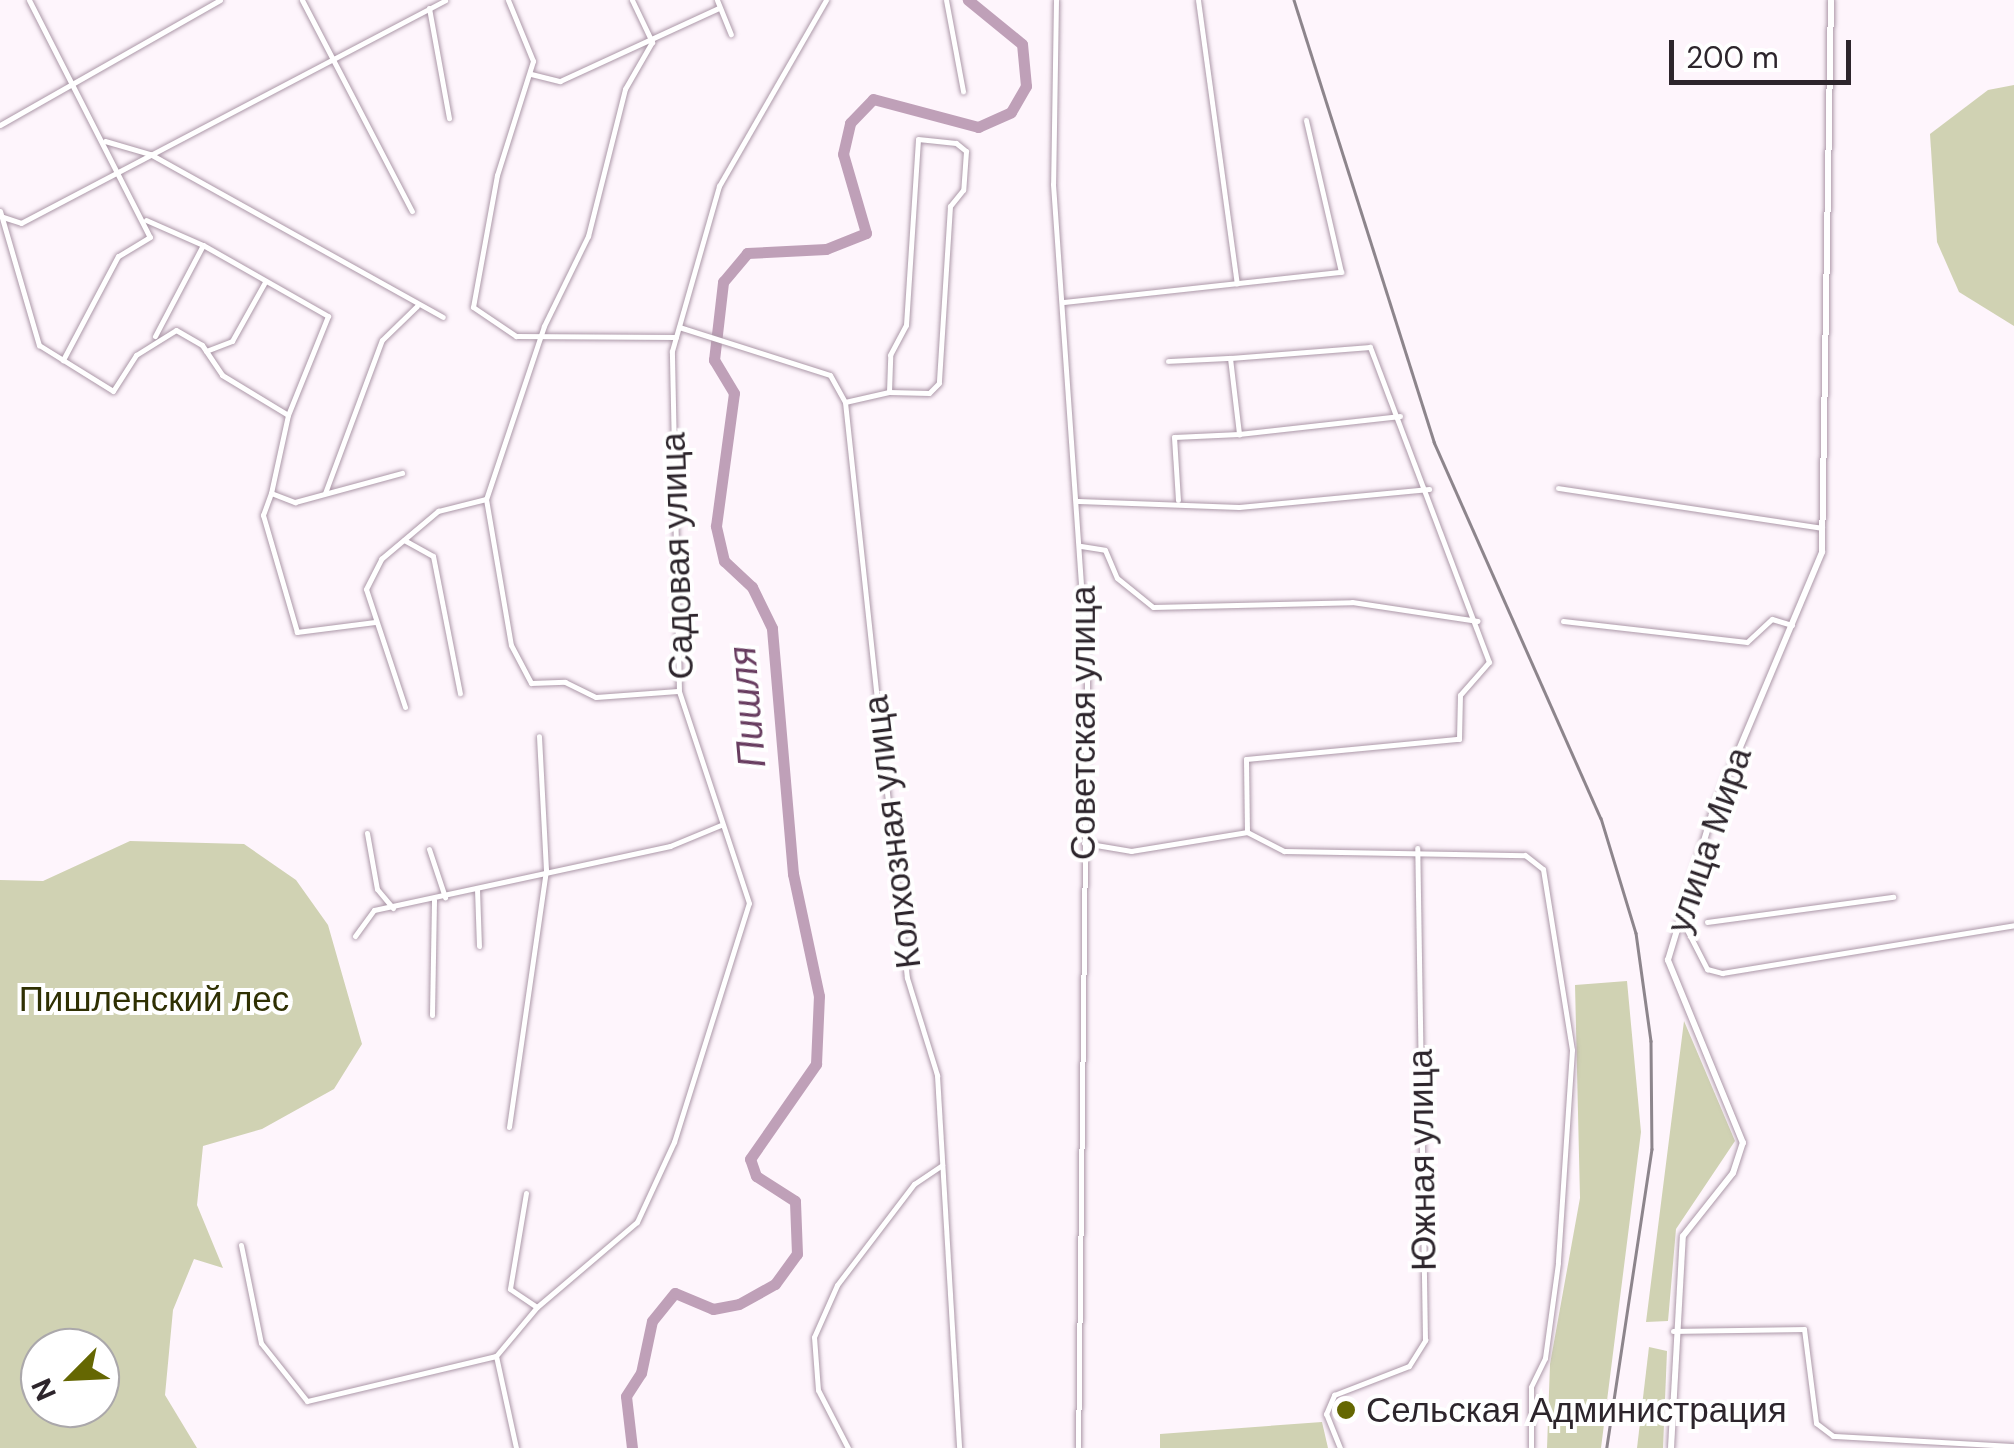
<!DOCTYPE html>
<meta charset="utf-8">
<style>
body{margin:0}
#map{position:relative;width:2014px;height:1448px;overflow:hidden;background:#fef5fc;font-family:"DM Sans",sans-serif}
div>[style]{position:absolute}
[style*='--x']{left:calc(var(--x)*1px);top:calc(var(--y)*1px);width:calc(var(--w)*1px);rotate:calc(var(--a)*1deg)}
.green>*{inset:0;background:#d0d2b3}
.river>*{height:11px;margin:-5.5px;padding:0 5.5px;transform-origin:5.5px;border-radius:5.5px;background:#bfa0b8}
.roads{filter:drop-shadow(0 0 2px #ac98a8) drop-shadow(0 0 2px #ac98a8)}
.minor>*{height:5px;margin:-2.5px;padding:0 2.5px;transform-origin:2.5px;border-radius:2.5px;background:#fff}
.tertiary>*{height:6px;margin:-3px;padding:0 3px;transform-origin:3px;border-radius:3px;background:#fff}
.rail>*{height:2.5px;margin:-1.25px;padding:0 1.25px;transform-origin:1.25px;border-radius:1.25px;background:#8d858c}
.dots>*{width:28px;height:28px;translate:-50% -50%;box-sizing:border-box;border:5px solid #fff;border-radius:50%}
span{translate:-50% -50%;white-space:nowrap;text-align:center;line-height:1.15;-webkit-text-stroke:8px #fff;paint-order:stroke}
.street-label{font-size:35px;color:#2d252c}
.park-label{font-size:35px;color:#2f3003}
.poi-label{font-size:35px;color:#2d252c}
.left{translate:0 -50%;text-align:left}
.water-label{font-size:38px;color:#683d60;font-style:italic}
.north{position:absolute;left:20px;top:1328px;width:100px;height:100px;box-sizing:border-box;background:#fff;border:2px solid #aba8ab;border-radius:50%;rotate:246deg;font-size:28px;font-weight:700;line-height:40px;text-align:center;color:#2d252c}
.north::after{content:'';display:block;margin:auto;width:35px;height:45px;background:#656702;clip-path:polygon(50% 0,100% 100%,50% 72%,0 100%)}
.scale{position:absolute;left:1669px;top:40px;width:182px;height:45px;box-sizing:border-box;border:5px solid #2d252c;border-top:0;padding-left:12px;font-size:30px;line-height:35px;white-space:nowrap;color:#2d252c;-webkit-text-stroke:8px #fff;paint-order:stroke}
</style>
<div id="map">
<div class="green">
<i style="clip-path:polygon(2014px 85px,2014px 326px,1959px 292px,1937px 242px,1930px 134px,1988px 90px)"></i>
<i style="clip-path:polygon(evenodd,130px 841px,244px 844px,296px 880px,328px 925px,362px 1044px,334px 1089px,262px 1129px,203px 1146px,197px 1205px,223px 1268px,194px 1259px,173px 1310px,165px 1395px,197px 1448px,0 1448px,0 880px,43px 881px,130px 841px,40px 1348px,100px 1348px,100px 1408px,40px 1408px,40px 1348px)"></i>
<i style="clip-path:polygon(1627px 981px,1641px 1132px,1601px 1448px,1547px 1448px,1550px 1364px,1580px 1198px,1575px 985px)"></i>
<i style="clip-path:polygon(1684px 1021px,1735px 1141px,1676px 1229px,1668px 1321px,1646px 1322px)"></i>
<i style="clip-path:polygon(1649px 1347px,1667px 1351px,1663px 1448px,1637px 1448px)"></i>
<i style="clip-path:polygon(1322px 1422px,1328px 1448px,1160px 1448px,1160px 1434px)"></i>
</div>
<div class="river">
<i style="--x:632;--y:1448;--w:52;--a:-96.6"></i>
<i style="--x:626;--y:1396;--w:27;--a:-57"></i>
<i style="--x:641;--y:1373;--w:53;--a:-78.1"></i>
<i style="--x:652;--y:1321;--w:36;--a:-51"></i>
<i style="--x:675;--y:1293;--w:41;--a:22.8"></i>
<i style="--x:713;--y:1309;--w:26;--a:-11"></i>
<i style="--x:739;--y:1304;--w:41;--a:-29.1"></i>
<i style="--x:775;--y:1284;--w:37;--a:-54"></i>
<i style="--x:797;--y:1254;--w:53;--a:-92.2"></i>
<i style="--x:795;--y:1201;--w:46;--a:-147.3"></i>
<i style="--x:756;--y:1176;--w:18;--a:-109"></i>
<i style="--x:750;--y:1159;--w:116;--a:-55.2"></i>
<i style="--x:816;--y:1064;--w:68;--a:-87.5"></i>
<i style="--x:819;--y:996;--w:125;--a:-102"></i>
<i style="--x:793;--y:874;--w:247;--a:-94.9"></i>
<i style="--x:772;--y:628;--w:46;--a:-116"></i>
<i style="--x:752;--y:587;--w:38;--a:-137"></i>
<i style="--x:724;--y:561;--w:36;--a:-103"></i>
<i style="--x:716;--y:526;--w:134;--a:-82.3"></i>
<i style="--x:734;--y:393;--w:39;--a:-121"></i>
<i style="--x:714;--y:360;--w:79;--a:-83.4"></i>
<i style="--x:723;--y:282;--w:38;--a:-50"></i>
<i style="--x:747;--y:253;--w:79;--a:-2.9"></i>
<i style="--x:826;--y:249;--w:43;--a:-21.8"></i>
<i style="--x:866;--y:233;--w:82;--a:-106.2"></i>
<i style="--x:843;--y:154;--w:32;--a:-77"></i>
<i style="--x:850;--y:123;--w:33;--a:-46"></i>
<i style="--x:873;--y:99;--w:109;--a:14.9"></i>
<i style="--x:978;--y:127;--w:36;--a:-24"></i>
<i style="--x:1011;--y:112;--w:30;--a:-60"></i>
<i style="--x:1026;--y:86;--w:42;--a:-95.4"></i>
<i style="--x:1022;--y:44;--w:70;--a:-140.8"></i>
</div>
<div class="roads">
<div class="minor">
<i style="--x:29;--y:0;--w:266;--a:63"></i>
<i style="--x:150;--y:237;--w:37;--a:149"></i>
<i style="--x:118;--y:256;--w:118;--a:117.9"></i>
<i style="--x:302;--y:0;--w:238;--a:62.5"></i>
<i style="--x:508;--y:0;--w:66;--a:67.7"></i>
<i style="--x:533;--y:61;--w:120;--a:107.5"></i>
<i style="--x:497;--y:175;--w:134;--a:100.3"></i>
<i style="--x:473;--y:307;--w:52;--a:34"></i>
<i style="--x:516;--y:336;--w:160;--a:0.4"></i>
<i style="--x:632;--y:0;--w:47;--a:64.5"></i>
<i style="--x:652;--y:42;--w:54;--a:119.9"></i>
<i style="--x:625;--y:89;--w:152;--a:104.1"></i>
<i style="--x:588;--y:236;--w:100;--a:116.1"></i>
<i style="--x:544;--y:326;--w:182;--a:108.5"></i>
<i style="--x:486;--y:499;--w:148;--a:80.3"></i>
<i style="--x:511;--y:645;--w:43;--a:62.2"></i>
<i style="--x:531;--y:683;--w:34;--a:-2"></i>
<i style="--x:565;--y:682;--w:34;--a:26"></i>
<i style="--x:596;--y:697;--w:82;--a:-4.2"></i>
<i style="--x:717;--y:0;--w:37;--a:68"></i>
<i style="--x:946;--y:0;--w:93;--a:79.4"></i>
<i style="--x:1056;--y:0;--w:184;--a:90.9"></i>
<i style="--x:1053;--y:184;--w:489;--a:86"></i>
<i style="--x:1087;--y:672;--w:776;--a:90.66"></i>
<i style="--x:1198;--y:0;--w:286;--a:82.2"></i>
<i style="--x:429;--y:8;--w:112;--a:79.7"></i>
<i style="--x:531;--y:74;--w:30;--a:14"></i>
<i style="--x:560;--y:81;--w:175;--a:-24.7"></i>
<i style="--x:0;--y:125;--w:253;--a:-29.6"></i>
<i style="--x:105;--y:141;--w:47;--a:16.1"></i>
<i style="--x:150;--y:154;--w:335;--a:29.1"></i>
<i style="--x:0;--y:211;--w:140;--a:73.8"></i>
<i style="--x:39;--y:345;--w:87;--a:31.9"></i>
<i style="--x:113;--y:391;--w:43;--a:-57.4"></i>
<i style="--x:136;--y:355;--w:47;--a:-32"></i>
<i style="--x:176;--y:330;--w:30;--a:30"></i>
<i style="--x:202;--y:345;--w:36;--a:56"></i>
<i style="--x:222;--y:375;--w:77;--a:31.2"></i>
<i style="--x:3;--y:217;--w:19;--a:18"></i>
<i style="--x:21;--y:223;--w:479;--a:-27.7"></i>
<i style="--x:146;--y:220;--w:62;--a:23.7"></i>
<i style="--x:203;--y:245;--w:103;--a:117.8"></i>
<i style="--x:203;--y:245;--w:144;--a:29.6"></i>
<i style="--x:328;--y:316;--w:107;--a:112"></i>
<i style="--x:288;--y:415;--w:80;--a:102.3"></i>
<i style="--x:1064;--y:302;--w:279;--a:-6.2"></i>
<i style="--x:1341;--y:272;--w:156;--a:-103"></i>
<i style="--x:679;--y:327;--w:158;--a:17.6"></i>
<i style="--x:830;--y:375;--w:31;--a:61"></i>
<i style="--x:845;--y:402;--w:579;--a:83.86"></i>
<i style="--x:907;--y:978;--w:102;--a:72.8"></i>
<i style="--x:937;--y:1075;--w:374;--a:86.6"></i>
<i style="--x:206;--y:351;--w:28;--a:-21"></i>
<i style="--x:232;--y:341;--w:68;--a:-60.8"></i>
<i style="--x:1168;--y:361;--w:62;--a:-2.8"></i>
<i style="--x:845;--y:402;--w:45;--a:-12.8"></i>
<i style="--x:889;--y:392;--w:37;--a:-88"></i>
<i style="--x:890;--y:355;--w:34;--a:-62"></i>
<i style="--x:906;--y:325;--w:186;--a:-86.3"></i>
<i style="--x:918;--y:139;--w:38;--a:6"></i>
<i style="--x:956;--y:143;--w:13;--a:39"></i>
<i style="--x:966;--y:151;--w:39;--a:94"></i>
<i style="--x:963;--y:190;--w:21;--a:129"></i>
<i style="--x:950;--y:206;--w:177;--a:93.6"></i>
<i style="--x:939;--y:383;--w:14;--a:135"></i>
<i style="--x:929;--y:393;--w:40;--a:-178.6"></i>
<i style="--x:1239;--y:434;--w:162;--a:-6.4"></i>
<i style="--x:1558;--y:488;--w:267;--a:8.6"></i>
<i style="--x:325;--y:493;--w:163;--a:-69.6"></i>
<i style="--x:382;--y:340;--w:49;--a:-44.2"></i>
<i style="--x:1078;--y:501;--w:161;--a:2.1"></i>
<i style="--x:1239;--y:507;--w:191;--a:-5.4"></i>
<i style="--x:404;--y:540;--w:33;--a:29"></i>
<i style="--x:433;--y:556;--w:140;--a:78.9"></i>
<i style="--x:1081;--y:546;--w:24;--a:9"></i>
<i style="--x:1105;--y:550;--w:30;--a:67"></i>
<i style="--x:1117;--y:578;--w:46;--a:38.9"></i>
<i style="--x:1153;--y:607;--w:199;--a:-1.4"></i>
<i style="--x:1352;--y:602;--w:127;--a:8.6"></i>
<i style="--x:1563;--y:621;--w:185;--a:6.5"></i>
<i style="--x:1747;--y:642;--w:34;--a:-43"></i>
<i style="--x:1772;--y:619;--w:21;--a:17"></i>
<i style="--x:375;--y:622;--w:79;--a:172.7"></i>
<i style="--x:297;--y:632;--w:122;--a:-106.2"></i>
<i style="--x:263;--y:515;--w:23;--a:-70"></i>
<i style="--x:271;--y:493;--w:26;--a:21"></i>
<i style="--x:295;--y:502;--w:111;--a:-15.2"></i>
<i style="--x:405;--y:707;--w:124;--a:-108.3"></i>
<i style="--x:366;--y:589;--w:34;--a:-63"></i>
<i style="--x:381;--y:559;--w:75;--a:-40.1"></i>
<i style="--x:438;--y:511;--w:49;--a:-14"></i>
<i style="--x:1247;--y:832;--w:42;--a:27.2"></i>
<i style="--x:1284;--y:851;--w:241;--a:1"></i>
<i style="--x:1525;--y:855;--w:23;--a:38"></i>
<i style="--x:1543;--y:869;--w:183;--a:80.9"></i>
<i style="--x:1572;--y:1050;--w:213;--a:93.8"></i>
<i style="--x:1558;--y:1263;--w:96;--a:97.8"></i>
<i style="--x:1545;--y:1358;--w:32;--a:116"></i>
<i style="--x:1531;--y:1387;--w:61;--a:90"></i>
<i style="--x:367;--y:833;--w:57;--a:79.9"></i>
<i style="--x:377;--y:889;--w:25;--a:50"></i>
<i style="--x:1084;--y:843;--w:48;--a:9.7"></i>
<i style="--x:1131;--y:851;--w:118;--a:-9.3"></i>
<i style="--x:1247;--y:832;--w:73;--a:-90.8"></i>
<i style="--x:1246;--y:759;--w:214;--a:-5.4"></i>
<i style="--x:1459;--y:739;--w:44;--a:-88.7"></i>
<i style="--x:1460;--y:695;--w:44;--a:-48.7"></i>
<i style="--x:1489;--y:662;--w:337;--a:-110.7"></i>
<i style="--x:1370;--y:347;--w:140;--a:175.5"></i>
<i style="--x:1230;--y:358;--w:77;--a:83.2"></i>
<i style="--x:1239;--y:434;--w:65;--a:177.4"></i>
<i style="--x:1174;--y:437;--w:63;--a:86.4"></i>
<i style="--x:429;--y:849;--w:51;--a:71.6"></i>
<i style="--x:477;--y:889;--w:57;--a:88"></i>
<i style="--x:1707;--y:922;--w:188;--a:-7.7"></i>
<i style="--x:1684;--y:924;--w:51;--a:62.9"></i>
<i style="--x:1707;--y:969;--w:16;--a:15"></i>
<i style="--x:1722;--y:973;--w:296;--a:-9.3"></i>
<i style="--x:355;--y:936;--w:32;--a:-54"></i>
<i style="--x:374;--y:910;--w:303;--a:-12.2"></i>
<i style="--x:670;--y:846;--w:55;--a:-22.4"></i>
<i style="--x:432;--y:1015;--w:115;--a:-89"></i>
<i style="--x:509;--y:1127;--w:260;--a:-81.8"></i>
<i style="--x:546;--y:870;--w:134;--a:-93"></i>
<i style="--x:526;--y:1193;--w:97;--a:99.5"></i>
<i style="--x:510;--y:1289;--w:32;--a:34"></i>
<i style="--x:241;--y:1245;--w:100;--a:78.5"></i>
<i style="--x:261;--y:1343;--w:74;--a:51.6"></i>
<i style="--x:307;--y:1401;--w:194;--a:-13.4"></i>
<i style="--x:1673;--y:1331;--w:131;--a:-0.9"></i>
<i style="--x:1804;--y:1329;--w:95;--a:82.7"></i>
<i style="--x:1816;--y:1423;--w:21;--a:37"></i>
<i style="--x:1833;--y:1436;--w:181;--a:3.2"></i>
<i style="--x:496;--y:1356;--w:64;--a:-50.1"></i>
<i style="--x:537;--y:1307;--w:131;--a:-40.4"></i>
<i style="--x:637;--y:1222;--w:88;--a:-65.2"></i>
<i style="--x:674;--y:1142;--w:250;--a:-72.6"></i>
<i style="--x:749;--y:903;--w:223;--a:-108.3"></i>
<i style="--x:679;--y:691;--w:340;--a:-91.2"></i>
<i style="--x:672;--y:351;--w:172;--a:-74.1"></i>
<i style="--x:719;--y:186;--w:215;--a:-60.1"></i>
<i style="--x:496;--y:1356;--w:94;--a:77.7"></i>
<i style="--x:848;--y:1448;--w:65;--a:-117.3"></i>
<i style="--x:818;--y:1390;--w:53;--a:-94.3"></i>
<i style="--x:814;--y:1337;--w:57;--a:-66.1"></i>
<i style="--x:837;--y:1285;--w:127;--a:-52.7"></i>
<i style="--x:914;--y:1184;--w:34;--a:-34"></i>
<i style="--x:1340;--y:1448;--w:37;--a:-112"></i>
<i style="--x:1326;--y:1414;--w:21;--a:-67"></i>
<i style="--x:1334;--y:1395;--w:80;--a:-21.1"></i>
<i style="--x:1409;--y:1366;--w:31;--a:-58"></i>
<i style="--x:1425;--y:1340;--w:492;--a:-90.9"></i>
</div>
<div class="tertiary">
<i style="--x:1671;--y:1448;--w:212;--a:-86.8"></i>
<i style="--x:1683;--y:1236;--w:80;--a:-51.6"></i>
<i style="--x:1733;--y:1173;--w:32;--a:-72"></i>
<i style="--x:1743;--y:1143;--w:198;--a:-112.3"></i>
<i style="--x:1668;--y:960;--w:152;--a:-73.2"></i>
<i style="--x:1712;--y:814;--w:284;--a:-67.2"></i>
<i style="--x:1822;--y:552;--w:552;--a:-89.07"></i>
</div>
</div>
<div class="rail">
<i style="--x:1294;--y:0;--w:464;--a:72.4"></i>
<i style="--x:1434;--y:442;--w:411;--a:66.1"></i>
<i style="--x:1601;--y:818;--w:120;--a:73.1"></i>
<i style="--x:1636;--y:933;--w:109;--a:82.1"></i>
<i style="--x:1651;--y:1041;--w:108;--a:89.5"></i>
<i style="--x:1652;--y:1149;--w:302;--a:98.6"></i>
</div>
<div class="dots">
<i style="left:1346px;top:1410px;background:#656702"></i>
</div>
<div class="street-label">
<span style="left:677px;top:556px;rotate:-92deg">Садовая улица</span>
<span style="left:1083px;top:723px;rotate:-90deg">Советская улица</span>
<span style="left:892px;top:832px;rotate:-97deg">Колхозная улица</span>
<span style="left:1709px;top:840px;rotate:-71deg">улица Мира</span>
<span style="left:1422px;top:1160px;rotate:-91deg">Южная улица</span>
</div>
<div class="park-label">
<span style="left:154px;top:999px">Пишленский лес</span>
</div>
<div class="poi-label">
<span class="left" style="left:1366px;top:1410px">Сельская Администрация</span>
</div>
<div class="water-label">
<span style="left:748px;top:707px;rotate:-95deg">Пишля</span>
</div>
<div class="north">N</div>
<div class="scale">200 m</div>
</div>
